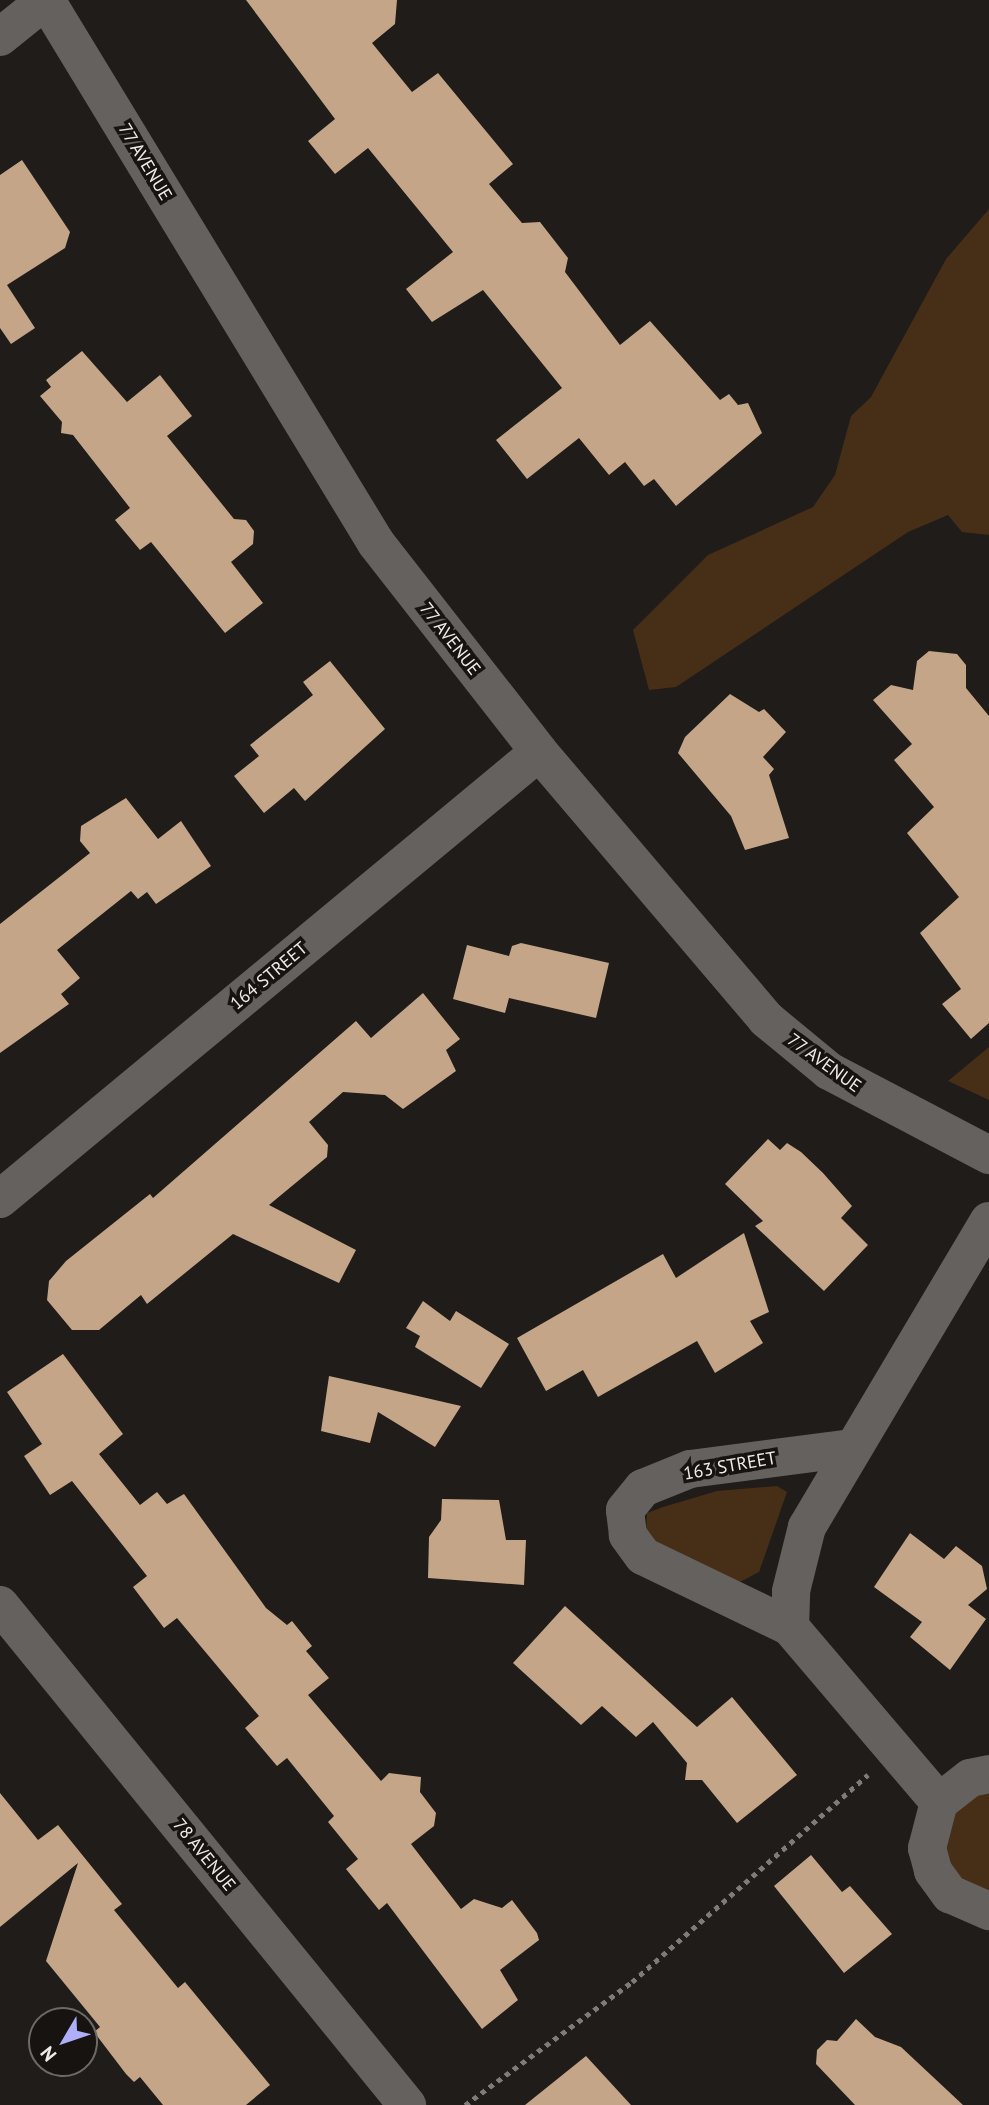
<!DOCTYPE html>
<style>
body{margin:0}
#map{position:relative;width:989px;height:2105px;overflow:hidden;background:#1f1c19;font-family:"PT Sans",sans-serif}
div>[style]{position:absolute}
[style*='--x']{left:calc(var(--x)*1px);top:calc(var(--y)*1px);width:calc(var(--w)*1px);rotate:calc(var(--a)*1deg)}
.green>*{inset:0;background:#462f16}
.building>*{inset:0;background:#c4a588}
.path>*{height:4.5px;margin-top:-2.25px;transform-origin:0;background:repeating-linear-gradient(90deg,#7e7b79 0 5px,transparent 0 10px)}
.minor>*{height:38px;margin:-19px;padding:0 19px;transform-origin:19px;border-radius:19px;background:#65615e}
span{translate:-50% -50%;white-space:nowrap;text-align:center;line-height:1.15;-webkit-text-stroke:7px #161310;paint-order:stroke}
.street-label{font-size:18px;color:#eeecea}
.north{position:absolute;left:28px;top:2007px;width:70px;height:70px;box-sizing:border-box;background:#161310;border:2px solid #6c6a67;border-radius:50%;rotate:231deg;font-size:19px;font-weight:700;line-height:28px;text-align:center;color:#eeecea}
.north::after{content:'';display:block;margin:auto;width:24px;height:32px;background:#aeaefb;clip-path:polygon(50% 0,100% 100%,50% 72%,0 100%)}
</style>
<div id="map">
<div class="green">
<i style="clip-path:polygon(989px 209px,989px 535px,962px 532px,948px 515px,908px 532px,676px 687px,649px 690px,633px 630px,708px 555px,813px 507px,835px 475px,851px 416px,871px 397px,946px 259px)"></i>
<i style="clip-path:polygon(989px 1047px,989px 1100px,948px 1081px)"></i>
<i style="clip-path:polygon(777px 1486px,787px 1492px,759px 1572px,740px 1582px,665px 1552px,646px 1532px,647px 1513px,663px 1507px,717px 1491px)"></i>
<i style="clip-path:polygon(989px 1784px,989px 1897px,952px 1879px,941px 1823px)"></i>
</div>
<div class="building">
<i style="clip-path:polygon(246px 0,397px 0,395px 24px,372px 43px,412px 92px,438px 73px,513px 164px,489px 184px,522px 223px,540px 222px,568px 258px,565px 272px,620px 345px,650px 321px,720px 400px,729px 394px,738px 405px,748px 403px,762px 433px,676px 506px,654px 479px,644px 486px,625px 462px,609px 475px,579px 438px,527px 479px,496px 440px,562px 388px,483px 290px,432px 322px,406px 289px,453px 252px,368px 148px,335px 174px,308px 141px,335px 119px)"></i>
<i style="clip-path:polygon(22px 160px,70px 232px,65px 248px,7px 285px,35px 328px,11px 344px,0 328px,0 175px)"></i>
<i style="clip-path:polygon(82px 351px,127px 402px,160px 375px,192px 416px,167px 436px,234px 519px,246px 520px,254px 531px,253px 544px,231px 562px,263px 603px,225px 633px,151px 542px,140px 550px,115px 520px,130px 508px,73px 435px,61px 433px,62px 422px,40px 396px,51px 387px,46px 380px)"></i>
<i style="clip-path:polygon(929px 651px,957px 654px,966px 665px,966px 688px,989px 716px,989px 1023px,971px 1039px,942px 1004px,961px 989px,920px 933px,959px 897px,907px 833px,934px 807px,894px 760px,912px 744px,873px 700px,891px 685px,913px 690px,917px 661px)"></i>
<i style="clip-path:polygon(330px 661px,385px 729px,305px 801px,294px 788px,264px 813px,234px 776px,259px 756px,250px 745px,313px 695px,303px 682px)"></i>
<i style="clip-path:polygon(730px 694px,759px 712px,764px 709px,786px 732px,763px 757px,774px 769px,769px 775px,789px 838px,745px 850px,731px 816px,678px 753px,685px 737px)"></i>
<i style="clip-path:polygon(126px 798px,158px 839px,181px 821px,211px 866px,156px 904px,147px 892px,138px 899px,131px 891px,57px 950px,80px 978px,61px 994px,69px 1004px,0 1053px,0 924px,90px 853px,80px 841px,81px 826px)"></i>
<i style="clip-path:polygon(521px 943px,609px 963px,596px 1018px,509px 998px,505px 1013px,453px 999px,467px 945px,509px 956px,512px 946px)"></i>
<i style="clip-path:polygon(423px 993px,460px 1039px,446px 1050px,456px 1071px,403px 1109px,385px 1095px,343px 1092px,309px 1122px,328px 1145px,327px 1157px,269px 1205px,356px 1250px,339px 1283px,233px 1234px,147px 1304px,141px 1295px,99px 1330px,72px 1330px,47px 1300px,49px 1281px,66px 1261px,150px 1194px,153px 1198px,356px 1021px,371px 1038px)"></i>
<i style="clip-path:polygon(768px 1139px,780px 1150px,787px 1143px,801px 1152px,823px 1173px,852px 1206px,841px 1218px,868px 1245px,824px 1291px,755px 1226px,763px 1221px,725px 1184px)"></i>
<i style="clip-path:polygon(744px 1233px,769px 1312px,750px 1321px,763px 1343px,715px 1373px,697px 1341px,598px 1397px,583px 1370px,546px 1391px,517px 1338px,663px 1254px,676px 1278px)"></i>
<i style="clip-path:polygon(423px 1301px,450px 1321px,456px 1311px,509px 1344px,481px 1388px,415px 1347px,420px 1336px,406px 1328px)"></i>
<i style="clip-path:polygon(63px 1354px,123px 1434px,99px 1454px,140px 1505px,157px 1492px,167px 1504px,184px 1494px,266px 1608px,287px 1625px,292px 1621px,312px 1646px,306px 1651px,329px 1678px,308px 1695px,381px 1781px,389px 1773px,421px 1777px,420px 1792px,436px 1813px,434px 1826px,411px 1844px,461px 1909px,474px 1899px,502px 1908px,512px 1900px,537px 1933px,539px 1940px,500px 1970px,518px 2000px,482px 2029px,387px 1903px,379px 1910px,346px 1869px,358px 1859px,328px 1822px,334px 1816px,287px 1758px,277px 1766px,245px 1728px,259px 1716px,177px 1618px,164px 1628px,133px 1587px,147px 1576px,72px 1481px,50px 1495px,24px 1456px,42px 1444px,7px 1392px)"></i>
<i style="clip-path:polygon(329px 1376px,383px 1388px,461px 1406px,435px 1447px,378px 1412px,370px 1443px,321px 1431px)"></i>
<i style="clip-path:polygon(442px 1499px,499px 1500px,506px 1540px,526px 1540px,524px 1585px,428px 1578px,429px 1537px,441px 1520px)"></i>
<i style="clip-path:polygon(910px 1533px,944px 1559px,956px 1546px,982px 1566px,987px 1589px,968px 1605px,986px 1619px,950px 1670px,910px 1637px,922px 1622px,874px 1587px)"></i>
<i style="clip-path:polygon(565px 1606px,697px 1727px,732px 1697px,797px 1775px,737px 1823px,702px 1780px,685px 1780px,687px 1763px,653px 1722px,636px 1737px,602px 1706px,581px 1725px,513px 1663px)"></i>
<i style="clip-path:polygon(0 1793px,38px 1840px,58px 1825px,122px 1904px,114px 1910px,178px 1988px,185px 1982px,270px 2085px,246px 2105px,163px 2105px,140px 2077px,134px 2082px,126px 2074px,94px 2032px,100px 2027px,46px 1961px,78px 1863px,0 1927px)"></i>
<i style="clip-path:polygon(811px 1855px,842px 1892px,850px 1886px,892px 1934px,844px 1973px,774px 1886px)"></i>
<i style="clip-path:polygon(856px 2019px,875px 2037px,901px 2047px,963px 2105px,855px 2105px,816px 2064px,817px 2050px,827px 2040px,837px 2041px)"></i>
<i style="clip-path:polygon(586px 2056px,631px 2105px,525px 2105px)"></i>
</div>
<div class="path">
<i style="--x:465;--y:2105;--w:207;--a:-36.4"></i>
<i style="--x:632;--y:1982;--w:314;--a:-41.3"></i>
</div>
<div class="minor">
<i style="--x:46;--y:0;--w:635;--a:58.71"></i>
<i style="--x:376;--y:543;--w:265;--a:52"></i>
<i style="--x:539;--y:752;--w:350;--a:49.6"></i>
<i style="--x:766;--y:1019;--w:82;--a:39.5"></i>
<i style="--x:829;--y:1071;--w:181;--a:27.7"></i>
<i style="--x:0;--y:37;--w:59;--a:-38.8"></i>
<i style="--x:0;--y:1199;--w:700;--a:-39.67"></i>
<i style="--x:0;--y:1605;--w:645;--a:50.85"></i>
<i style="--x:790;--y:1627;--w:163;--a:-154.2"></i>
<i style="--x:643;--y:1556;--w:26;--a:-126"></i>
<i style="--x:628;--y:1535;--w:25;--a:-97"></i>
<i style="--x:625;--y:1510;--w:28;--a:-51"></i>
<i style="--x:643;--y:1488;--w:51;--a:-22"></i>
<i style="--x:690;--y:1469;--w:163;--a:-7.4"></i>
<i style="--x:989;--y:1774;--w:19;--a:168"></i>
<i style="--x:970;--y:1778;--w:39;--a:142"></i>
<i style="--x:939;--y:1802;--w:48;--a:104.6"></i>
<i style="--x:927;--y:1848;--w:24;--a:75"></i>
<i style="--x:933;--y:1871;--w:29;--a:54"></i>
<i style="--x:950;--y:1894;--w:43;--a:23.6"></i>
<i style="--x:939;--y:1802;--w:230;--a:-130.4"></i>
<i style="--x:790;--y:1627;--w:36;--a:-88"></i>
<i style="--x:791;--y:1591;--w:66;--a:-76"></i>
<i style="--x:807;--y:1527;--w:356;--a:-59.3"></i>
</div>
<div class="street-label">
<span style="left:145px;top:162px;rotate:59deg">77 AVENUE</span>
<span style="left:450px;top:639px;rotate:52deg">77 AVENUE</span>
<span style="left:269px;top:976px;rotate:-40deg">164 STREET</span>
<span style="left:824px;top:1063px;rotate:36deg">77 AVENUE</span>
<span style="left:730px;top:1466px;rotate:-10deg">163 STREET</span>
<span style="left:204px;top:1855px;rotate:51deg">78 AVENUE</span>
</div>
<div class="north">N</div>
</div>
